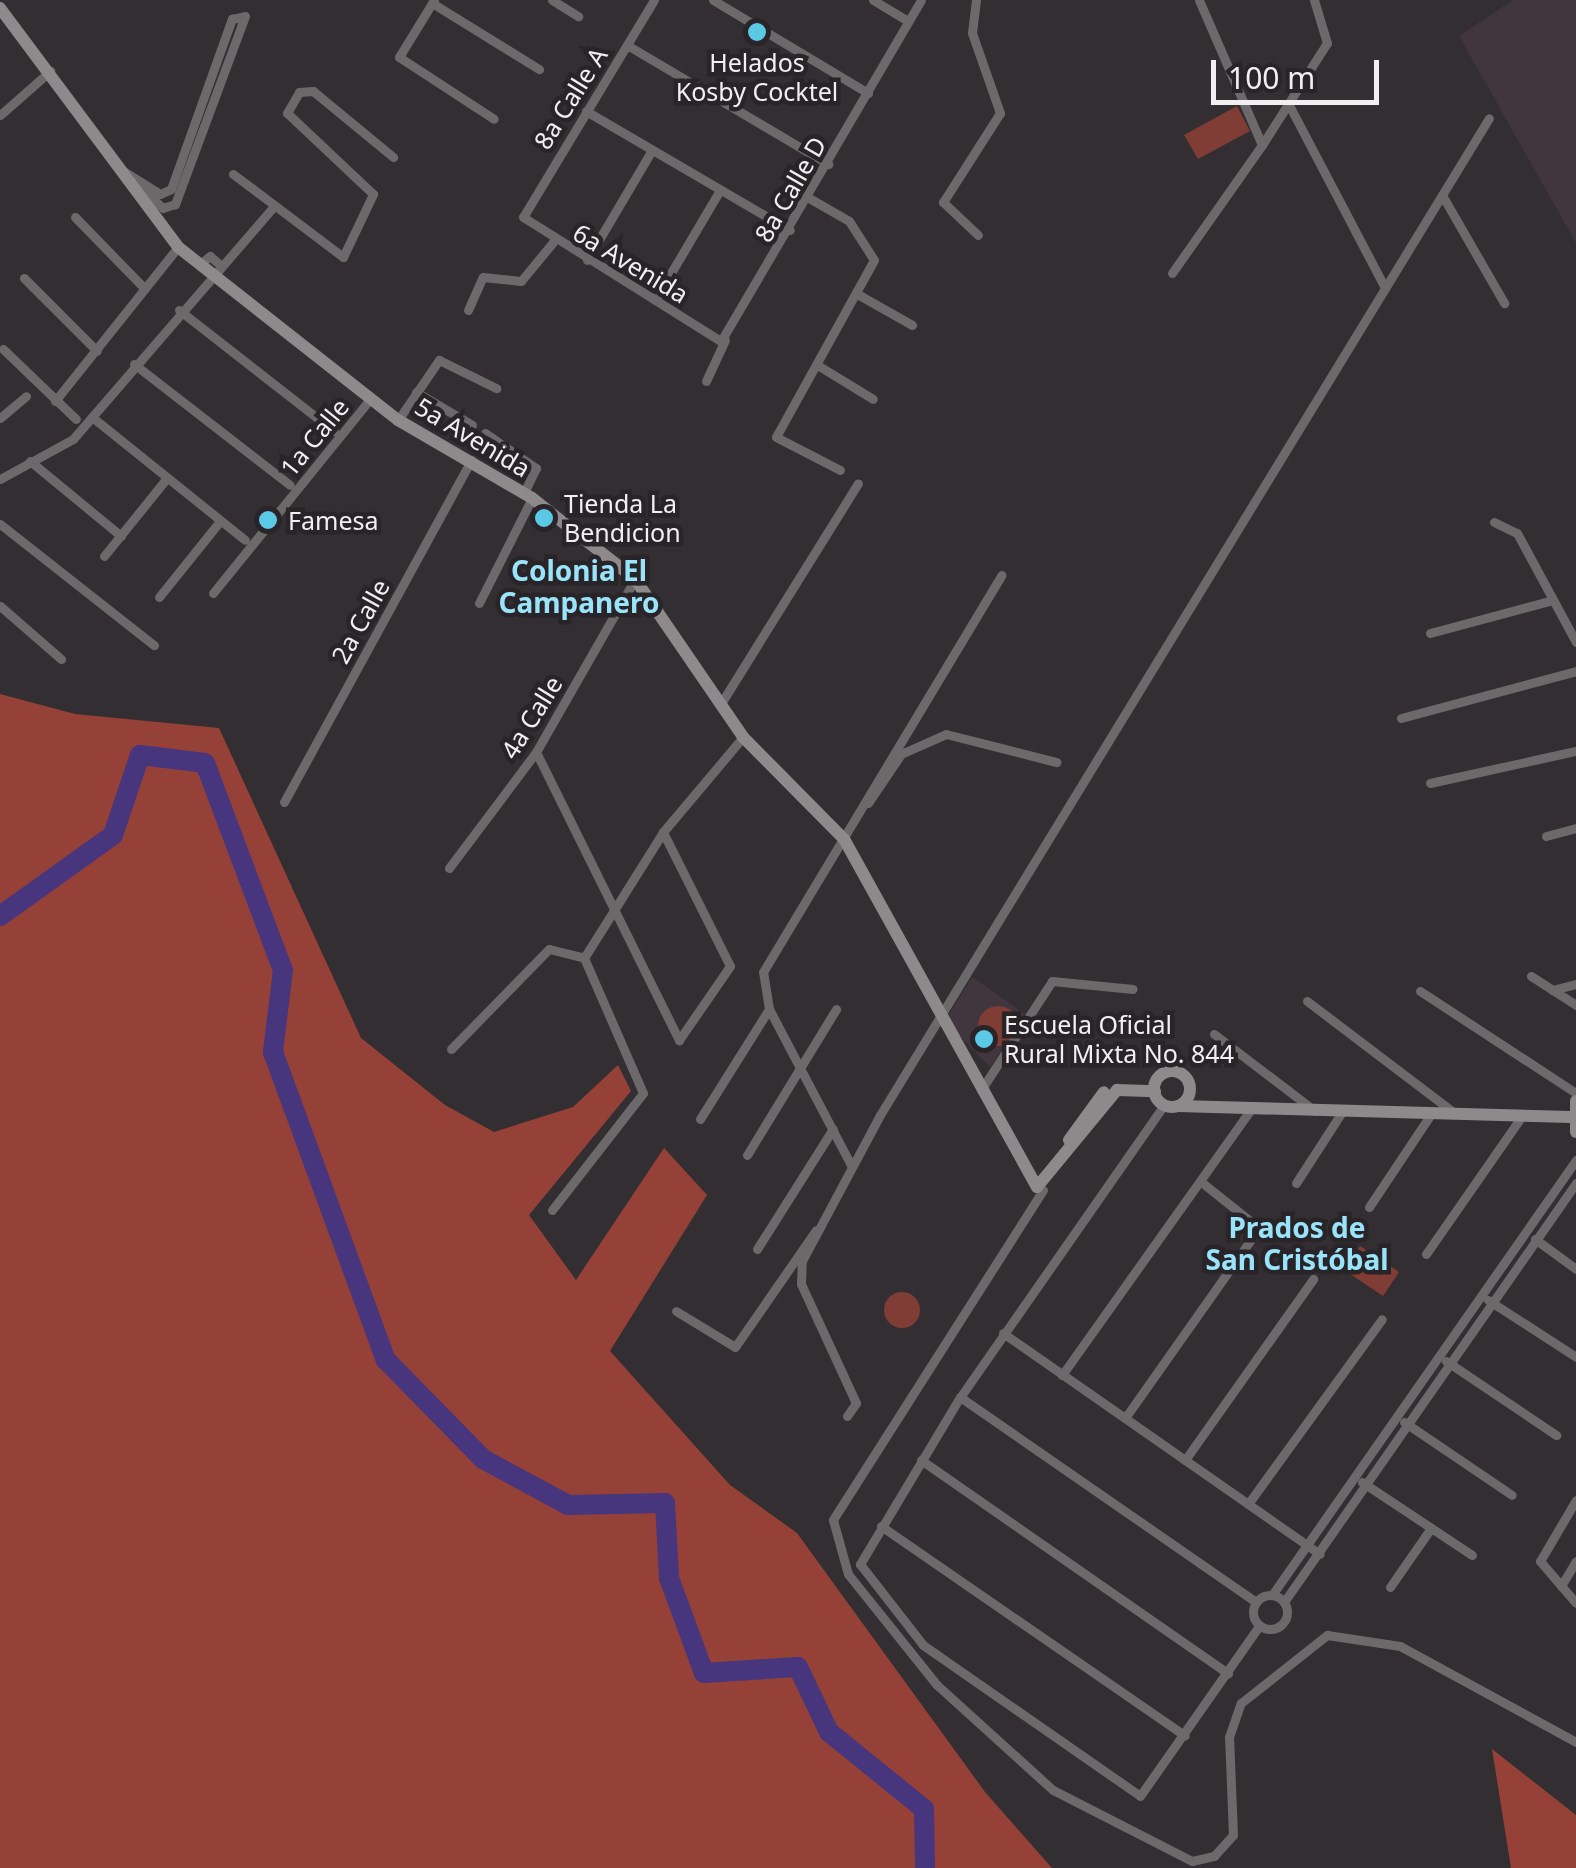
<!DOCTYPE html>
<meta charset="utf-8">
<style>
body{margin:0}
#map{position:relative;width:1576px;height:1868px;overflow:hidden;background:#332e31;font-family:"Noto Sans",sans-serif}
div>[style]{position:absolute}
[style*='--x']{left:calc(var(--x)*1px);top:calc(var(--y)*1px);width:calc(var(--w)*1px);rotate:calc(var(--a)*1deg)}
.built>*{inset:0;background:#41363d}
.green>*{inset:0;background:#803d35}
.round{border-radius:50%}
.forest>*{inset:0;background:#964137}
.river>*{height:20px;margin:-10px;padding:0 10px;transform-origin:10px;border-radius:10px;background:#47357d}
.street>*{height:9px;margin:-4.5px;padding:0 4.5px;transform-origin:4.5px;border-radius:4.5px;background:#6c696a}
.street>.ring{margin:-4.5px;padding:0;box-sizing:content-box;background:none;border:9px solid #6c696a;border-radius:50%}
.secondary>*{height:12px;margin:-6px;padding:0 6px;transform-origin:6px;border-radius:6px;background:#8e898a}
.secondary>.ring{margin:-6px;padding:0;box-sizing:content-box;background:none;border:12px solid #8e898a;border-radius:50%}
.dots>*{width:28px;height:28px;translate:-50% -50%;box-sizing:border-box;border:5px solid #292427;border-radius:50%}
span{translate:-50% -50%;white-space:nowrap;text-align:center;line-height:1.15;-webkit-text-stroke:9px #292427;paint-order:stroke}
.poi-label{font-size:25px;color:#f2eff1}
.left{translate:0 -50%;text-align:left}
.street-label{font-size:25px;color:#f2eff1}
.neighbourhood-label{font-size:28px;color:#99e4fb;font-weight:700}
.scale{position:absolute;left:1211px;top:60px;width:168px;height:45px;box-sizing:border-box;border:5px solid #f2eff1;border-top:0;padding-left:12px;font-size:30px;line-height:35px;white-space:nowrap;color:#f2eff1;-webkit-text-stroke:8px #292427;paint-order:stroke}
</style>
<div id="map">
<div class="built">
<i style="clip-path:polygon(1513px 0,1576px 0,1576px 243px,1459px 36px)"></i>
<i style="clip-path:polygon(972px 977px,1025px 1014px,990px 1067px,945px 1021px)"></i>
</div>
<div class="green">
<i style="clip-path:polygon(1237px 106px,1250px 131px,1198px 159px,1184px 135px)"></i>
<i class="round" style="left:978px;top:1006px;width:40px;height:40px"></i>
<i style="clip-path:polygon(1360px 1246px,1399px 1272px,1383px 1296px,1344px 1270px)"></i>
<i class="round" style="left:884px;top:1292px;width:36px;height:36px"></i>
</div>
<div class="forest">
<i style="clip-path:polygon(0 694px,75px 714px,219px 728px,361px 1038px,445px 1105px,494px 1132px,573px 1107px,618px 1065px,631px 1091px,529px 1215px,576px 1280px,664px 1148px,707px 1195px,610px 1351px,730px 1485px,797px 1533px,985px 1792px,1052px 1868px,0 1868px)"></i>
<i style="clip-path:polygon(1492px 1749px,1576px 1815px,1576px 1868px,1511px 1868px)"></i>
</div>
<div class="river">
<i style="--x:0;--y:916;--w:139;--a:-35.6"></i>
<i style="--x:113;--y:835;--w:84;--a:-71.4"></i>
<i style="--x:140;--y:755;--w:65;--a:7"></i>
<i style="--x:205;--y:763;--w:221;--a:69.4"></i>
<i style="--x:283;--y:970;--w:83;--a:97"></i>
<i style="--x:273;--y:1052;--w:328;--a:69.9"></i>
<i style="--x:386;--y:1360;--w:139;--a:45.6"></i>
<i style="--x:483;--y:1459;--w:97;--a:28.4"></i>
<i style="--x:568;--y:1505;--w:97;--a:-1.2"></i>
<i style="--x:665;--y:1503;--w:75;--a:86.9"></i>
<i style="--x:669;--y:1578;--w:101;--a:69.8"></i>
<i style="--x:704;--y:1673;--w:94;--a:-3.7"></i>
<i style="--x:798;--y:1667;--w:72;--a:64.5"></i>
<i style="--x:829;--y:1732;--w:122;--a:39"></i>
<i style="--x:924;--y:1809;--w:59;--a:89"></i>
</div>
<div class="street">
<i style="--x:434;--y:0;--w:67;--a:121.6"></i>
<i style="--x:399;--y:57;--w:113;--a:33.1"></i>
<i style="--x:552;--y:0;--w:31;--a:32"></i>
<i style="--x:654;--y:0;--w:253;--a:121.1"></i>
<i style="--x:523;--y:217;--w:234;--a:32.1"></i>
<i style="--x:721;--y:341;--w:395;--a:-59.6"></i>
<i style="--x:713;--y:0;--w:181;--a:31"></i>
<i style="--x:873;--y:0;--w:41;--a:31"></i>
<i style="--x:976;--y:0;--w:33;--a:97"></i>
<i style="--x:972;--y:33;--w:85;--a:70.7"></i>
<i style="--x:1000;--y:113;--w:106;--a:122.6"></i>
<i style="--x:943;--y:202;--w:48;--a:43.3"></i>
<i style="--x:432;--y:3;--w:126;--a:31.7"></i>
<i style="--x:245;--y:16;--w:201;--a:110.4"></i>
<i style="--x:175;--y:204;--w:13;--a:162"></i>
<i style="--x:163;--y:208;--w:62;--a:-138.3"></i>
<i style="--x:117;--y:167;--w:51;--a:32.1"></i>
<i style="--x:160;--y:194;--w:12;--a:-24"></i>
<i style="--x:171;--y:189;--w:181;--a:-70.3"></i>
<i style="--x:232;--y:19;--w:13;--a:-13"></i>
<i style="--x:627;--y:45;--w:234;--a:30.6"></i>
<i style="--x:1289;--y:105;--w:207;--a:62.3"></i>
<i style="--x:586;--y:111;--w:236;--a:30.3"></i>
<i style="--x:0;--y:115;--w:67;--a:-41.3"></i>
<i style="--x:1262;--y:145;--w:121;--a:-57.5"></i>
<i style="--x:1327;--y:43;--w:45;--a:-106.8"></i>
<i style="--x:233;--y:174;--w:138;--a:37"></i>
<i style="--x:343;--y:257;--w:70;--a:-64.5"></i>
<i style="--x:373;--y:194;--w:118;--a:-136.7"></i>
<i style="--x:287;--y:113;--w:24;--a:-60"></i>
<i style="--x:299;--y:92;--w:14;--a:-4"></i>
<i style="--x:313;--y:91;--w:104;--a:39.5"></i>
<i style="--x:1442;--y:195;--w:125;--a:60.1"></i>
<i style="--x:809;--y:198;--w:46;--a:29.9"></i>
<i style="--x:849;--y:221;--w:46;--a:57.3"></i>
<i style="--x:874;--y:260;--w:202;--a:119"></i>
<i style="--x:776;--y:437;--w:72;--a:27.3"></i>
<i style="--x:75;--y:217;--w:100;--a:45.8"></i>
<i style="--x:587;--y:260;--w:128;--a:-59.4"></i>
<i style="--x:200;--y:264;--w:13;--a:-39"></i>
<i style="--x:210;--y:256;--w:13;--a:42"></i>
<i style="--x:1172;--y:273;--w:156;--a:-54.9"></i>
<i style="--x:1262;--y:145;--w:158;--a:-113.5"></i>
<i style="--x:24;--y:278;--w:103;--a:45"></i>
<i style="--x:859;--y:295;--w:61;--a:29.5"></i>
<i style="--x:655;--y:300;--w:128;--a:-59.4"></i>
<i style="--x:179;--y:310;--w:197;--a:38"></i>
<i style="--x:468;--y:310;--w:36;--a:-66"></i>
<i style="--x:483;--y:277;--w:38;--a:6"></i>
<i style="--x:521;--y:281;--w:52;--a:-50.5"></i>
<i style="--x:3;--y:349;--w:101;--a:43.8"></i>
<i style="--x:134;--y:364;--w:197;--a:37.8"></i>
<i style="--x:819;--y:366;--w:63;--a:31.4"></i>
<i style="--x:706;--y:381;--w:45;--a:-65.1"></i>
<i style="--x:416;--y:392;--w:65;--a:30.5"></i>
<i style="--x:55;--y:401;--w:197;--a:-51.4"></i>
<i style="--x:92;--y:417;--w:196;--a:38.8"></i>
<i style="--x:0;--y:418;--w:34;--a:-40"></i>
<i style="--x:398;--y:420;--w:73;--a:-55.7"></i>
<i style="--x:439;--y:360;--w:64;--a:26.2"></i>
<i style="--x:485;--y:433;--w:62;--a:34.5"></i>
<i style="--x:536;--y:468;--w:28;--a:116"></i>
<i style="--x:30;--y:461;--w:118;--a:39.5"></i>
<i style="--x:0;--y:479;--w:83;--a:-28.7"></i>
<i style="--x:73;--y:439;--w:308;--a:-49.2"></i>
<i style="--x:1494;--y:522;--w:25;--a:26"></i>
<i style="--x:1517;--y:533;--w:124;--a:61.6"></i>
<i style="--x:0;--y:524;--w:196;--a:38.2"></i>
<i style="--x:104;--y:556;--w:100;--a:-51.1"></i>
<i style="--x:213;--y:593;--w:250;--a:-51"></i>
<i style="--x:159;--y:597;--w:97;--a:-51.2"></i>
<i style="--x:479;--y:603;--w:118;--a:-63.2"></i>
<i style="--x:0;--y:606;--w:81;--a:41"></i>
<i style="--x:1430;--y:633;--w:127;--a:-15"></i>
<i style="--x:720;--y:705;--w:261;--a:-58.1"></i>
<i style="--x:1401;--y:718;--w:181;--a:-15"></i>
<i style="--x:536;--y:752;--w:322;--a:63.6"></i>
<i style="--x:679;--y:1040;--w:90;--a:-55.4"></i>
<i style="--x:730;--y:966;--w:150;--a:-116.6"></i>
<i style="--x:1430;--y:783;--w:149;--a:-12.4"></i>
<i style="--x:284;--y:802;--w:390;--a:-61.3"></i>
<i style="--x:868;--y:803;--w:59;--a:-56"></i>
<i style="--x:901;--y:754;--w:49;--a:-24"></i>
<i style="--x:946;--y:734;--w:114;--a:14.3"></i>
<i style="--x:1546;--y:836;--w:31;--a:-15"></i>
<i style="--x:449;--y:868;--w:145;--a:-53.1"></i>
<i style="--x:536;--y:752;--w:199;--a:-60.2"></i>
<i style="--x:1531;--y:976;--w:54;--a:32.8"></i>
<i style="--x:1552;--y:990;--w:25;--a:-14"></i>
<i style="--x:1420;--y:991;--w:186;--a:33.2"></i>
<i style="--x:1307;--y:1001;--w:187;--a:37.2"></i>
<i style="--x:1214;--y:1034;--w:127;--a:37.3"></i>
<i style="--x:451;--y:1049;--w:140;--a:-45.6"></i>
<i style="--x:549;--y:949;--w:36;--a:14"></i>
<i style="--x:981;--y:1090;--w:130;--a:-56.9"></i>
<i style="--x:1052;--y:981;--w:81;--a:5.6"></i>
<i style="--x:1164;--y:1105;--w:356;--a:124.9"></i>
<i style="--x:960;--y:1397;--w:195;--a:120.9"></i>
<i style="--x:860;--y:1564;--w:103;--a:52.1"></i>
<i style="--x:923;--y:1645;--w:264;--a:34.8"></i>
<i style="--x:1140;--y:1796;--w:208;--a:-55"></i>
<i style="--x:700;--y:1119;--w:130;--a:-57.9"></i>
<i style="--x:747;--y:1155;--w:171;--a:-58.6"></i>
<i style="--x:852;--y:1167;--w:178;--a:-117.7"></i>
<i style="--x:769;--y:1009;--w:37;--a:-99"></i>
<i style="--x:763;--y:972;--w:463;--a:-59"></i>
<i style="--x:1296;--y:1183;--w:85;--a:-57.1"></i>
<i style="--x:1043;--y:1190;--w:391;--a:122.5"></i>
<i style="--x:833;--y:1520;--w:56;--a:74.5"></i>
<i style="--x:848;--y:1574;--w:142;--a:51.3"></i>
<i style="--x:937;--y:1685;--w:156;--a:42.2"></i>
<i style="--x:1053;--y:1790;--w:156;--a:27.1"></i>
<i style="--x:1192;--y:1861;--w:23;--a:-13"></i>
<i style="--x:1214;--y:1856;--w:28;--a:-48"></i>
<i style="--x:1233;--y:1835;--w:98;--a:-92.3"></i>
<i style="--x:1229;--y:1737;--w:36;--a:-71"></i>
<i style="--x:1241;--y:1703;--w:110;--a:-38.3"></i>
<i style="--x:1327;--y:1635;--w:74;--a:8.6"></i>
<i style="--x:1400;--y:1646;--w:200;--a:28.6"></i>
<i style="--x:1369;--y:1207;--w:112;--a:-56.3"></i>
<i style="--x:552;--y:1210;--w:148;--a:-52.1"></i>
<i style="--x:643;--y:1093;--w:147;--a:-113.6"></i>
<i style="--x:584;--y:958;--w:149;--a:-57.9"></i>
<i style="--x:663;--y:832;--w:124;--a:-49.9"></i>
<i style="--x:1535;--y:1239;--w:51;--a:36.2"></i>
<i style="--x:757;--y:1249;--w:142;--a:-57.7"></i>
<i style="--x:1426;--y:1254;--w:168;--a:-55.2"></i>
<i style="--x:1488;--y:1300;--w:105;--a:32.9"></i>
<i style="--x:676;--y:1311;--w:69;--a:31.4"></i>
<i style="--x:735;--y:1347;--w:142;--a:-55.3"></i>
<i style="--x:1003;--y:1333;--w:386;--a:34.9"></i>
<i style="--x:1446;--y:1361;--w:133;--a:33.9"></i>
<i style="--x:1062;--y:1375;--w:325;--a:-54.6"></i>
<i style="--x:960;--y:1397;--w:360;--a:34.7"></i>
<i style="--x:847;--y:1416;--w:16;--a:-55"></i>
<i style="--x:856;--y:1403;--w:131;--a:-114.8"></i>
<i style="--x:801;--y:1284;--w:23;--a:-88"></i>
<i style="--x:802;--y:1261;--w:166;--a:-61.9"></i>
<i style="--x:880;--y:1115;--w:1168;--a:-58.58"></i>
<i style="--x:1125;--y:1418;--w:232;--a:-54.8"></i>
<i style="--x:1259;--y:1228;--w:75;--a:-141.5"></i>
<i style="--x:1404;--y:1422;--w:130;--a:34.1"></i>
<i style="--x:921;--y:1460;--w:374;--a:34.8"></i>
<i style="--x:1185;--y:1460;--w:222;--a:-54.7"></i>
<i style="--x:1362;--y:1482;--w:132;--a:33.6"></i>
<i style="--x:1576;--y:1500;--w:71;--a:120.5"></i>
<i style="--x:1540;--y:1561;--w:55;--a:49.4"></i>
<i style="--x:1248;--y:1504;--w:228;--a:-54.1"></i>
<i style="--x:881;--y:1526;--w:369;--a:34.6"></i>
<i style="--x:1561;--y:1586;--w:29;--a:-59"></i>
<i style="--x:1390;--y:1587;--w:72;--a:-55.2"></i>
<i class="ring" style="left:1253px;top:1595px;width:25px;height:25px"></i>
<i style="--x:1272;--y:1595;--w:531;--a:-55.05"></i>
<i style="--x:1284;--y:1602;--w:511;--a:-55.13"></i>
</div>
<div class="secondary">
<i style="--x:0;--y:8;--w:298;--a:53.3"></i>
<i style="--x:178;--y:247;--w:280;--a:38.2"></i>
<i style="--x:398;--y:420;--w:155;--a:30.2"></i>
<i style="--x:532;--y:498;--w:131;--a:38.2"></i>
<i style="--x:635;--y:579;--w:191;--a:55.6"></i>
<i style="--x:743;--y:737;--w:144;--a:45.3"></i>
<i style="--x:844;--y:839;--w:398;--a:61"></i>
<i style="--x:1037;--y:1187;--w:126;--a:-50.5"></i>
<i style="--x:1117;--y:1090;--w:38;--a:2"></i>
<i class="ring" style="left:1154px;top:1071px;width:24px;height:24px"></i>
<i style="--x:1576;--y:1101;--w:31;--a:90"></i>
<i style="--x:1178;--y:1106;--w:392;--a:1.6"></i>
<i style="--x:1069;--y:1140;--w:59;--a:-53.9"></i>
</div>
<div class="dots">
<i style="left:757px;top:32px;background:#5bc8e6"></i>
<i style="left:544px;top:518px;background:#5bc8e6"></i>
<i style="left:268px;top:520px;background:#5bc8e6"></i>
<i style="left:984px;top:1039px;background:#5bc8e6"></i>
</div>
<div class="poi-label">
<span style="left:757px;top:77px">Helados<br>Kosby Cocktel</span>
<span class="left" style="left:564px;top:518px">Tienda La<br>Bendicion</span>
<span class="left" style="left:288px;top:520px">Famesa</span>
<span class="left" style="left:1004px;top:1039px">Escuela Oficial<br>Rural Mixta No. 844</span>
</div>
<div class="street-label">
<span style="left:570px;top:98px;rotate:-58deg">8a Calle A</span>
<span style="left:790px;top:189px;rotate:-60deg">8a Calle D</span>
<span style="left:631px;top:263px;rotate:31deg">6a Avenida</span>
<span style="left:314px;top:437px;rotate:-51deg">1a Calle</span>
<span style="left:473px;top:437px;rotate:31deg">5a Avenida</span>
<span style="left:360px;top:621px;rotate:-61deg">2a Calle</span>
<span style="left:531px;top:717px;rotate:-58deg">4a Calle</span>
</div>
<div class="neighbourhood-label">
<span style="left:579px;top:586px">Colonia El<br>Campanero</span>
<span style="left:1297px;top:1243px">Prados de<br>San Cristóbal</span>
</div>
<div class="scale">100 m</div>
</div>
